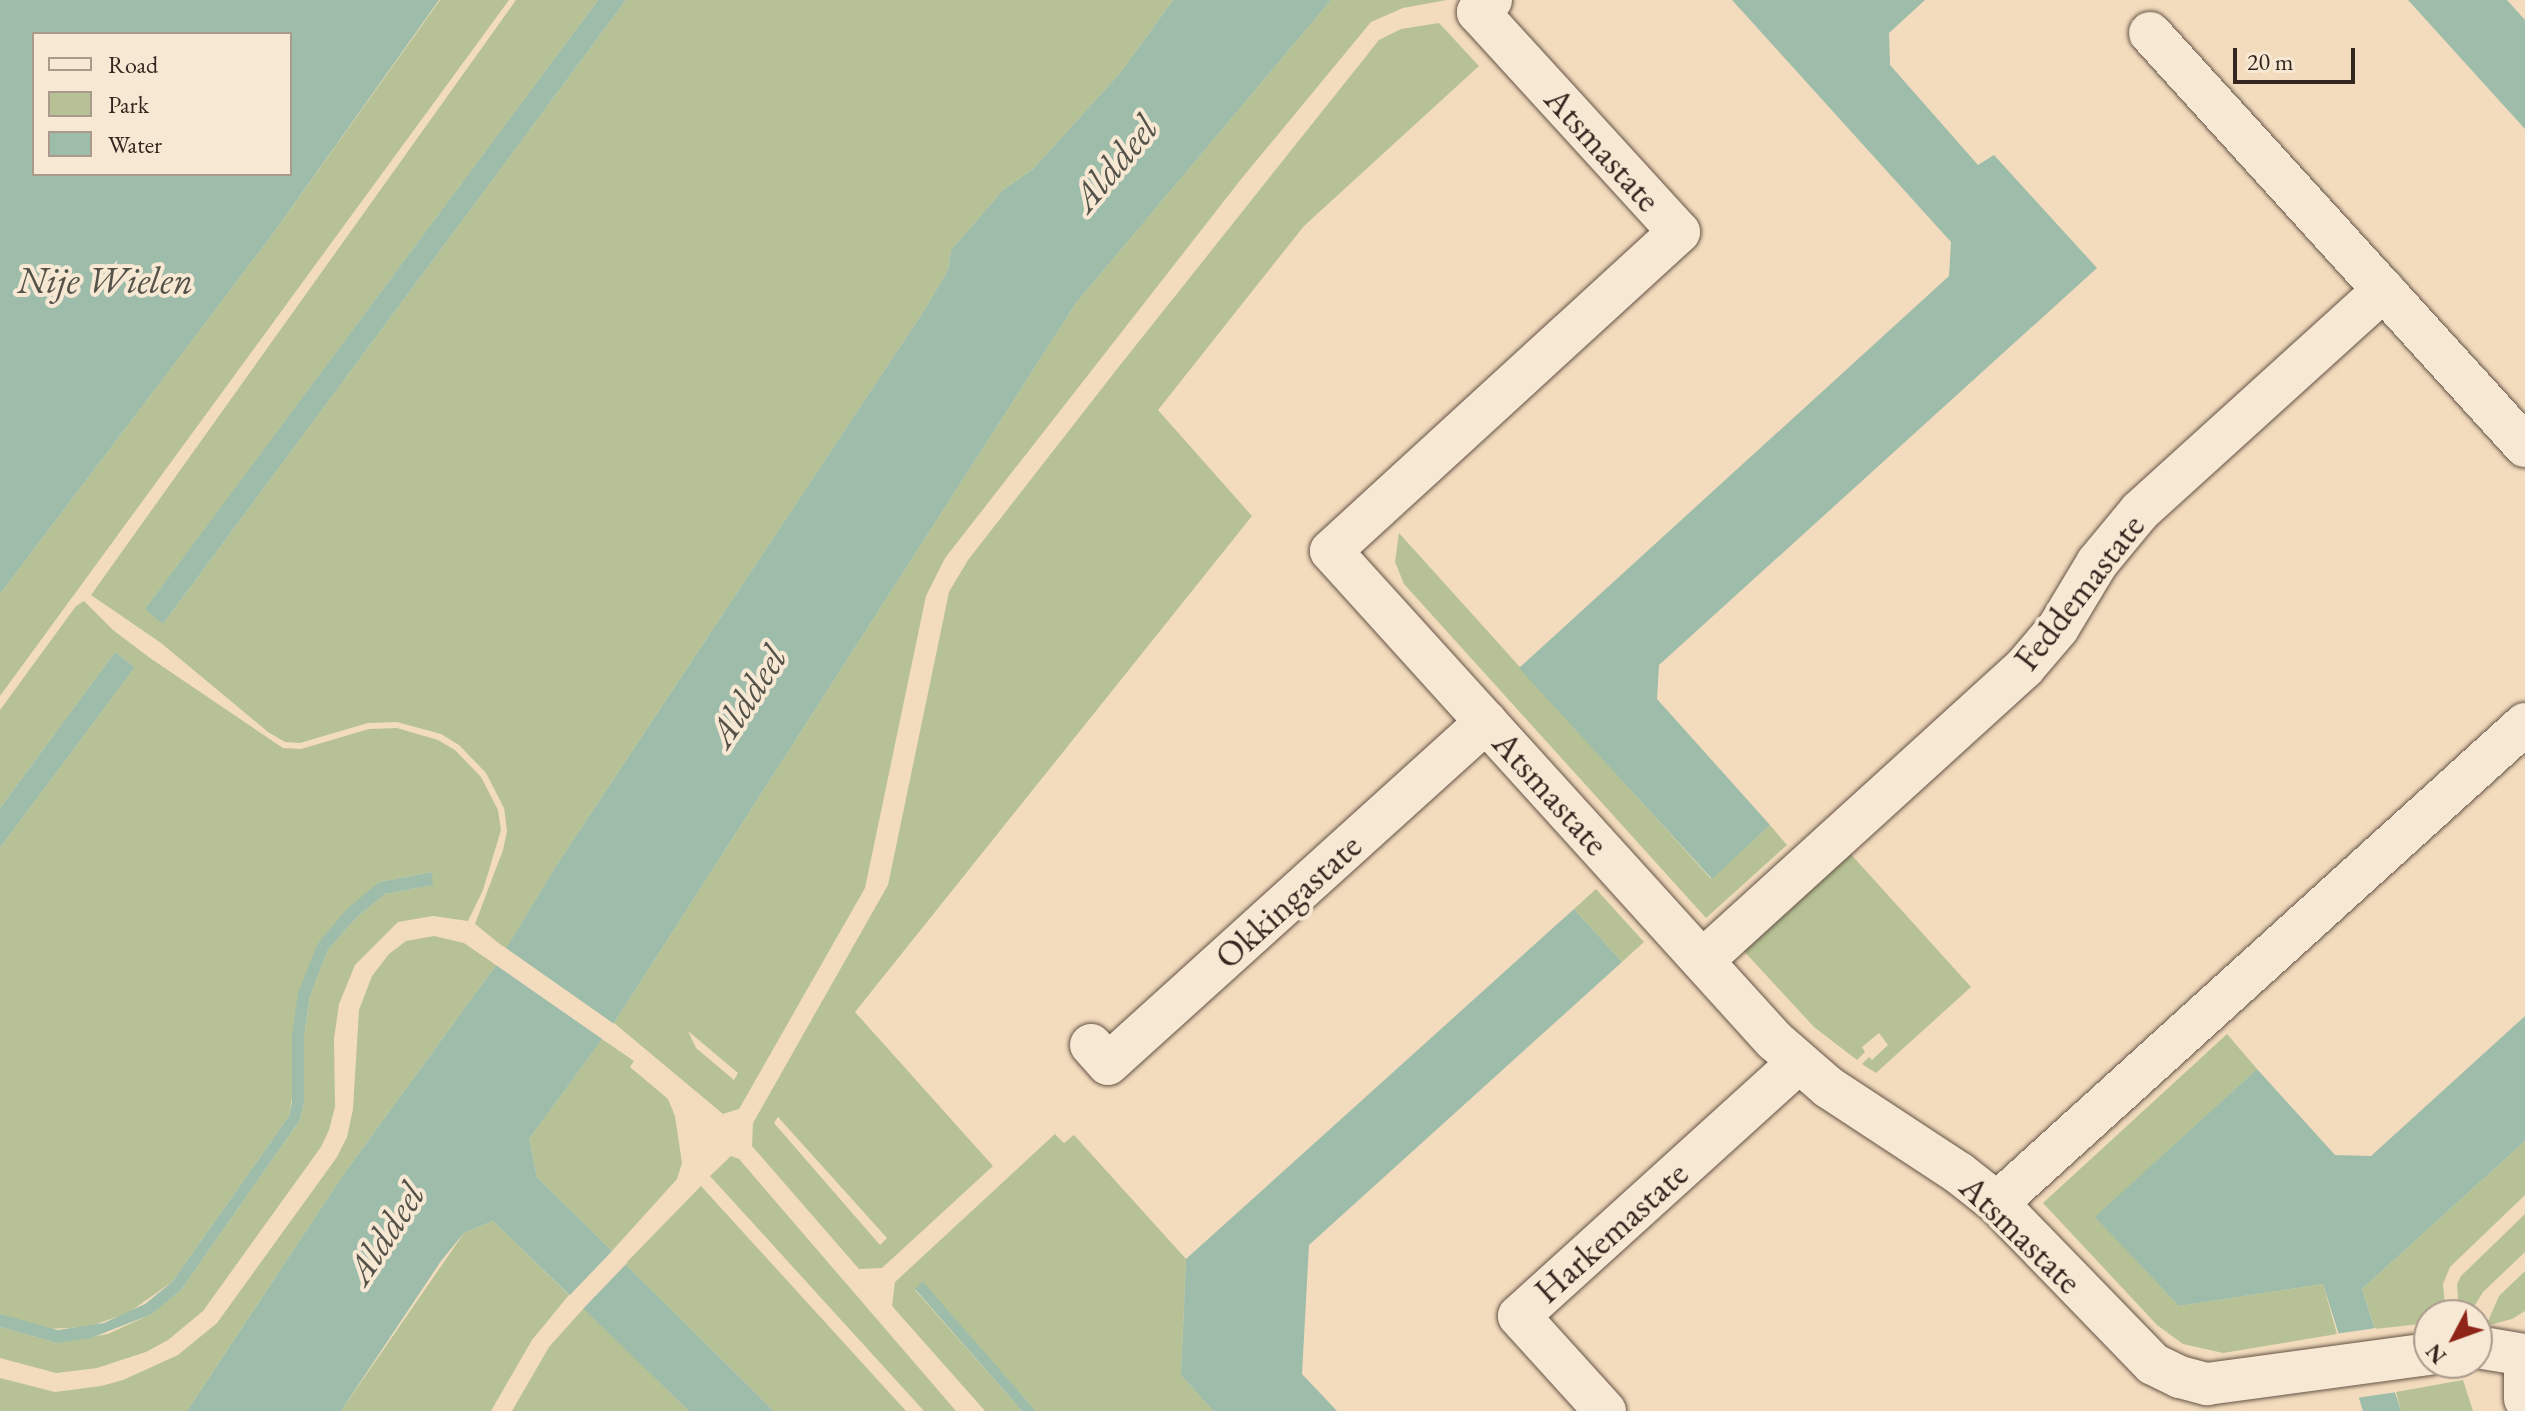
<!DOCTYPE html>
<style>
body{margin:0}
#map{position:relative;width:2525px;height:1411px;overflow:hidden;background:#f3dcbd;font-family:"EB Garamond",serif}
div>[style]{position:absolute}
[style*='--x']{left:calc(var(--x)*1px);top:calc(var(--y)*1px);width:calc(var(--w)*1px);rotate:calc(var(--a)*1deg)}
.green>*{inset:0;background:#b6c295}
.water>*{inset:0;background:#9dbcaa}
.pier>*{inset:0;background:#f3dcbd}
.roads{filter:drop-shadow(0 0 2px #645346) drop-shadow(0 0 2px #645346)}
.minor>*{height:42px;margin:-21px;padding:0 21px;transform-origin:21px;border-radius:21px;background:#f7e8d4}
span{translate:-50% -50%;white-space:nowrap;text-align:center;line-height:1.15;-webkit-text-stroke:8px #f7e8d4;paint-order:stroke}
.street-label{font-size:36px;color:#34251f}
.water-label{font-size:38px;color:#545249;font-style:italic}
.legend{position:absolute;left:32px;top:32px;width:260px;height:144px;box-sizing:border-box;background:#f7e8d4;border:2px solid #a99a8c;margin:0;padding:10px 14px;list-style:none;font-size:24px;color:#34251f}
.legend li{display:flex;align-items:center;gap:16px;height:40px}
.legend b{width:40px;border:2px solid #a99a8c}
.north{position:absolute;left:2413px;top:1299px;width:80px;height:80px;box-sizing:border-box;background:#f7e8d4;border:2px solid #a99a8c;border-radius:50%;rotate:229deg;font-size:22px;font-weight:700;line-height:32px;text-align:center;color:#34251f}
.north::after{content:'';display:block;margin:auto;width:28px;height:36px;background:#8f2418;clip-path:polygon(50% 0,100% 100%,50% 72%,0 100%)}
.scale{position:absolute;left:2233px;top:48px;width:122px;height:36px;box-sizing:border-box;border:4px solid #34251f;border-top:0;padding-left:10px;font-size:24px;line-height:28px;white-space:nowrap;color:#34251f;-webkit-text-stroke:6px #f7e8d4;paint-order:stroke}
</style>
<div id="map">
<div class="green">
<i style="clip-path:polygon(440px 0,509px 0,0 696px,0 594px,275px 231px)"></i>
<i style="clip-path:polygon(516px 0,598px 0,146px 608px,163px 624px,626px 0,1173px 0,1120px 73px,1033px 169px,1003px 190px,951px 250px,948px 270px,925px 309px,556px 866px,506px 949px,475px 924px,503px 850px,507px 831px,504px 808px,486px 773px,459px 745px,441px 734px,397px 722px,368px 723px,300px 743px,285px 742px,268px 732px,161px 643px,91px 595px)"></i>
<i style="clip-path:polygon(evenodd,1331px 0,1447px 0,1403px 8px,1371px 22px,1242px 178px,945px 558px,926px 596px,865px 888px,739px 1109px,723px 1114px,614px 1023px,1076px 303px,1331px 0,688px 1031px,738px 1073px,734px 1080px,696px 1048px,688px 1031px)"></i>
<i style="clip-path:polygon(evenodd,1439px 23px,1479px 66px,1304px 226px,1158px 410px,1252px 516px,855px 1012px,993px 1166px,882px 1268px,859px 1269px,752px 1146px,753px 1123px,888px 885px,949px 592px,968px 560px,1117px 369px,1379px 40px,1401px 29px,1439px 23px,778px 1117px,887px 1238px,880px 1245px,774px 1123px,778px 1117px)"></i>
<i style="clip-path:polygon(1399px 533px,1711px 879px,1770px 825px,1787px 845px,1706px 918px,1404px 584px,1395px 562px)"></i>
<i style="clip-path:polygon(84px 601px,113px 630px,150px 658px,283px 748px,301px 749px,369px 729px,397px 728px,438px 740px,455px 750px,481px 777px,498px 810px,501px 830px,483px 890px,468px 921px,433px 916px,398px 922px,355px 965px,339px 1004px,334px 1039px,335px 1107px,329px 1130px,321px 1147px,203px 1311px,168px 1340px,146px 1352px,97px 1368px,56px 1373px,0 1358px,0 1327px,57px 1343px,108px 1334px,151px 1314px,181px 1290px,300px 1120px,304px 1103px,304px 1037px,310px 996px,328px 950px,355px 919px,385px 894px,432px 885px,432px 872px,379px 882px,318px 943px,289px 1116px,172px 1282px,128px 1313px,88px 1327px,46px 1329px,0 1314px,0 848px,135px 667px,115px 652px,0 808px,0 710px,76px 606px)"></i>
<i style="clip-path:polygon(1848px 851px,1971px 987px,1876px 1073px,1862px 1064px,1869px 1057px,1872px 1060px,1888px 1045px,1879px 1033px,1862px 1047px,1865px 1052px,1857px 1060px,1814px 1027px,1741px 948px)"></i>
<i style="clip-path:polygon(1596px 889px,1644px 942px,1622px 962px,1574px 909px)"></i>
<i style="clip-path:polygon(434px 936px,464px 943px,496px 965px,343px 1175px,187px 1411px,0 1411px,0 1378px,55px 1392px,101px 1386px,123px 1380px,178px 1355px,217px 1323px,337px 1157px,347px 1137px,353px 1109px,359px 1010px,372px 976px,389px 954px,406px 941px)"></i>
<i style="clip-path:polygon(2227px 1034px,2257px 1069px,2096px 1217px,2179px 1306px,2323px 1284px,2337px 1334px,2223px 1353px,2183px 1344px,2157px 1325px,2043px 1203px)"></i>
<i style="clip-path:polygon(602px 1039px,634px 1061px,630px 1067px,668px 1099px,675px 1116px,682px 1163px,677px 1179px,612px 1251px,537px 1177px,529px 1139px)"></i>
<i style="clip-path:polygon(1055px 1134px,1064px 1143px,1074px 1135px,1186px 1259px,1181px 1375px,1213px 1411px,1036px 1411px,922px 1283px,915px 1290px,1022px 1411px,985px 1411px,892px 1306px,895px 1282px)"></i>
<i style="clip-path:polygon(2525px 1141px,2525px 1195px,2450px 1267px,2443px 1284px,2446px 1315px,2429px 1315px,2429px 1323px,2375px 1329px,2362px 1289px)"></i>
<i style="clip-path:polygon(731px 1156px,739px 1159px,956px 1411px,924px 1411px,710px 1176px)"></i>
<i style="clip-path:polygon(701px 1186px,906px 1411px,774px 1411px,625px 1264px)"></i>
<i style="clip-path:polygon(2525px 1214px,2525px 1252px,2483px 1292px,2469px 1315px,2459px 1315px,2457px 1284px,2461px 1276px)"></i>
<i style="clip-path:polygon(493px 1221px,569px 1295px,532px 1340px,491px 1411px,341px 1411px,464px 1233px)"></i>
<i style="clip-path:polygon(2525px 1271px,2525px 1311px,2512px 1319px,2486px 1326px,2499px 1296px)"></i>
<i style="clip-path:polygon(584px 1308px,689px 1411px,512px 1411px,549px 1347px)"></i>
<i style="clip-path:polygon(2463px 1380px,2473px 1411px,2401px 1411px,2396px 1392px)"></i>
</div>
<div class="water">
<i style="clip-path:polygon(evenodd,0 0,439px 0,275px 231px,0 594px,0 0,34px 34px,290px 34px,290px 174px,34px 174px,34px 34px)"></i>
<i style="clip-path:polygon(598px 0,626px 0,163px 624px,145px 609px)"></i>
<i style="clip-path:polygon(1173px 0,1331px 0,1076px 303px,614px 1023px,529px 1139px,537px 1177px,774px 1411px,689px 1411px,493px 1221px,464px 1233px,441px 1261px,341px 1411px,187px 1411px,343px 1175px,496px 965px,556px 866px,925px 309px,948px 270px,951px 250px,1003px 190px,1033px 169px,1120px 73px)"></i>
<i style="clip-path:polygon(1732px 0,1925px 0,1889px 33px,1890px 65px,1978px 165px,1994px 155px,2097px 268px,1659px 665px,1657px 699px,1770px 825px,1712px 879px,1519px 668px,1949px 276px,1951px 242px)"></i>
<i style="clip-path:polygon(2408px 0,2507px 0,2525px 20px,2525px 129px)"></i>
<i style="clip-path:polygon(115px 652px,135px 667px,0 848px,0 808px)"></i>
<i style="clip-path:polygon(432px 872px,433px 885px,385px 894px,355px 919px,328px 950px,310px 996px,304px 1037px,304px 1103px,300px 1120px,181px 1290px,152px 1314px,91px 1338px,57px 1343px,0 1327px,0 1314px,58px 1330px,104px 1323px,145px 1304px,172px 1282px,289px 1116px,292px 1102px,292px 1036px,298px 993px,318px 943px,346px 910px,379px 882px)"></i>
<i style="clip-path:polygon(1574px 909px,1622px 962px,1309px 1245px,1302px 1374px,1337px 1411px,1213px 1411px,1181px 1375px,1186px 1259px)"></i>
<i style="clip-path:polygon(2525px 1016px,2525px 1141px,2362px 1289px,2401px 1411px,2363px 1411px,2323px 1284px,2179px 1306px,2095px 1217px,2257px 1069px,2335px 1155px,2371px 1156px)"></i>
<i style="clip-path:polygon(922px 1282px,923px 1282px,1036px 1411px,1022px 1411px,915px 1289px)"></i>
</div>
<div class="pier">
<i style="clip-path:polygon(503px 946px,617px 1026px,605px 1041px,493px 963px)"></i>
<i style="clip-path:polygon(615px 1248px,628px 1262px,581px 1311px,567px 1298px)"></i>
<i style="clip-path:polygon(2376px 1328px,2397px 1392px,2356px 1398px,2335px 1334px)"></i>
</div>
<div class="roads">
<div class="minor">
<i style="--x:1491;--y:0;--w:18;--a:137"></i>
<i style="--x:1478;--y:12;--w:298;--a:47.6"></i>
<i style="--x:1679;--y:232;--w:472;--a:137.5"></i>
<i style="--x:1331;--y:551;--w:660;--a:47.83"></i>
<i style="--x:1774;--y:1040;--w:72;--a:41"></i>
<i style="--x:1828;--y:1087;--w:157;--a:33.3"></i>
<i style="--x:1959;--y:1173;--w:48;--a:38.3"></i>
<i style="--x:1997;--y:1203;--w:224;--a:45.9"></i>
<i style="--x:2153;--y:1364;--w:30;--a:26"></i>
<i style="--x:2180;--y:1377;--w:28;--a:15"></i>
<i style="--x:2207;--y:1384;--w:224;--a:-7.7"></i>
<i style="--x:2150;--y:33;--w:558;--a:47.76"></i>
<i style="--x:1703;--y:960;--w:434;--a:-42.3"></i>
<i style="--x:2024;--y:668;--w:52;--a:-49.6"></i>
<i style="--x:2058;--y:628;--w:76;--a:-59"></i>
<i style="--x:2097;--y:563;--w:67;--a:-50.4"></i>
<i style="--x:2140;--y:511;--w:329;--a:-42.2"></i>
<i style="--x:1091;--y:1045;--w:25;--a:48"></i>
<i style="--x:1108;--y:1064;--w:510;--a:-42.14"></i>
<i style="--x:1997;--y:1203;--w:713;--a:-42.21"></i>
<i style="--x:2477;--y:1347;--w:49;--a:9.5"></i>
<i style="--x:2525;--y:1362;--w:37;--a:90"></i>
<i style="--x:1605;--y:1411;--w:128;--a:-132.2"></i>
<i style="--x:1519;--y:1316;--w:377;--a:-42.2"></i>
</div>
</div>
<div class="street-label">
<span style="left:1603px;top:149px;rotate:48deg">Atsmastate</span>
<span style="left:2079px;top:592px;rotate:-52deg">Feddemastate</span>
<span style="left:1551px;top:793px;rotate:48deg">Atsmastate</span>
<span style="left:1288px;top:901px;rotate:-42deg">Okkingastate</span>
<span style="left:1611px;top:1232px;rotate:-42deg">Harkemastate</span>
<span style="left:2021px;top:1234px;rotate:44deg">Atsmastate</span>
</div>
<div class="water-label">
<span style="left:1114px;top:163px;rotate:-50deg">Alddeel</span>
<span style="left:105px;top:280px">Nije Wielen</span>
<span style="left:747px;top:696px;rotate:-57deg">Alddeel</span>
<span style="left:385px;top:1233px;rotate:-57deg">Alddeel</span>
</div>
<ul class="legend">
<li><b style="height:10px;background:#f7e8d4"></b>Road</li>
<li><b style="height:22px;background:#b6c295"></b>Park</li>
<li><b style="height:22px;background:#9dbcaa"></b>Water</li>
</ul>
<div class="north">N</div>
<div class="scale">20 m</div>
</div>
